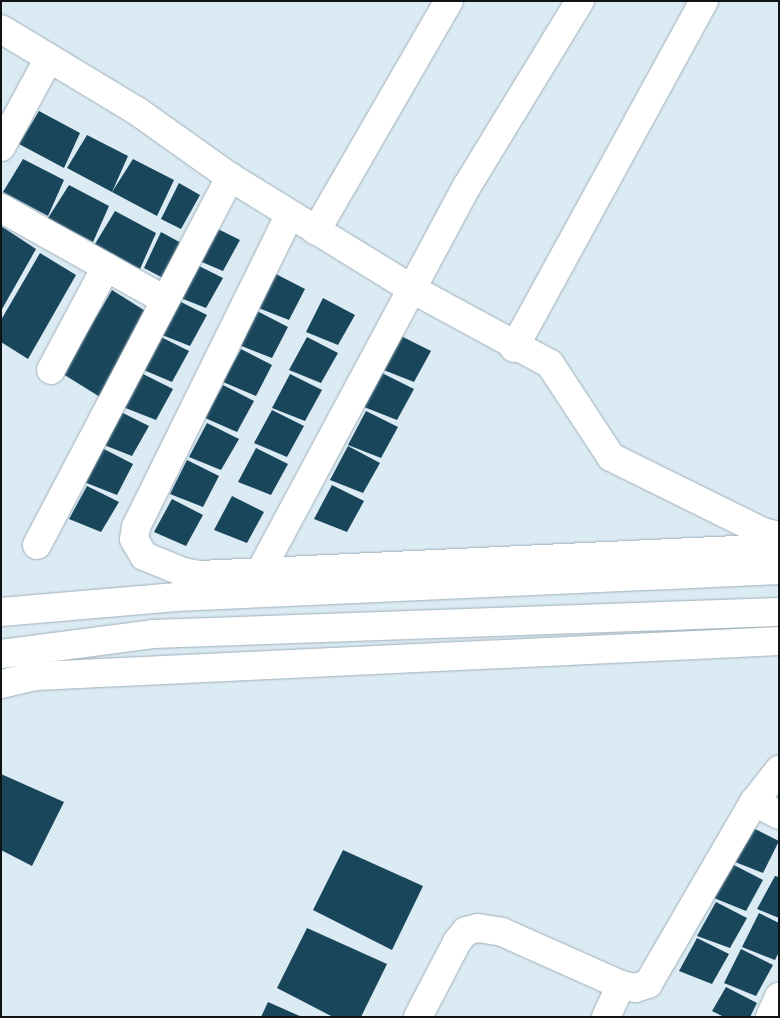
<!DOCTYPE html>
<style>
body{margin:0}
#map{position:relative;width:780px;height:1018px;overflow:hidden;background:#dbebf4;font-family:Commissioner,sans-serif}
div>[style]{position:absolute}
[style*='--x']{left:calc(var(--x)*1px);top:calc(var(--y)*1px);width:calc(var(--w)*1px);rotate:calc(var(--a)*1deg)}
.building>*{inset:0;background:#1a465c}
.roads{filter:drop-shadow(0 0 1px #a0afb9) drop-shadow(0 0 1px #a0afb9)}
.minor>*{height:28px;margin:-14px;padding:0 14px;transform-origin:14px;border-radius:14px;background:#fff}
.tertiary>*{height:28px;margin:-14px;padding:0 14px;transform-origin:14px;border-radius:14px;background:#fff}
span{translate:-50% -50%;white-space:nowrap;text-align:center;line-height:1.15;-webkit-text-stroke:5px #eaf7ff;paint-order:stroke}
.frame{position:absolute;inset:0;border:2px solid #0e1316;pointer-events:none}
</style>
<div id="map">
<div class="building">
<i style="clip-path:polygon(39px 111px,80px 133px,64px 168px,19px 144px)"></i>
<i style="clip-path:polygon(87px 135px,128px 156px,112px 192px,67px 168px)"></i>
<i style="clip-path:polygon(23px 159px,64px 180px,48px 216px,3px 192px)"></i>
<i style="clip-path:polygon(133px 159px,174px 180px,157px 216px,112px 192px)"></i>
<i style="clip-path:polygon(179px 183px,200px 195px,181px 229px,161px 219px)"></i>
<i style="clip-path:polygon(69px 185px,109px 206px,93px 242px,48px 218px)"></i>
<i style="clip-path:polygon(115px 211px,156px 233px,140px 269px,95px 244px)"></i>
<i style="clip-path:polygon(208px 224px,240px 240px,223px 271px,190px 257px)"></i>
<i style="clip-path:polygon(1px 226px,36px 249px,1px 311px)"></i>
<i style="clip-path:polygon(161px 232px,183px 244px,163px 278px,144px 268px)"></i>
<i style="clip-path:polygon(40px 253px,76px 275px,28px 359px,1px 342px,1px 320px)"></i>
<i style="clip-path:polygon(191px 262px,223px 278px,206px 308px,173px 295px)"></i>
<i style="clip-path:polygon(274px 273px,305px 289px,289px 320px,256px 307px)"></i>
<i style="clip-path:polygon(112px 290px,147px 312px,100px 397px,63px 374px)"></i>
<i style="clip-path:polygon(323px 298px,355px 315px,338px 345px,306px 332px)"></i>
<i style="clip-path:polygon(175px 299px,207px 315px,190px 346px,157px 333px)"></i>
<i style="clip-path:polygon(257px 311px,288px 327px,272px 358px,239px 345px)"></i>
<i style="clip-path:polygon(157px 335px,189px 351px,172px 382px,139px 368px)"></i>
<i style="clip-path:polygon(399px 335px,431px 351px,414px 382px,381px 369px)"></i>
<i style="clip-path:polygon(307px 337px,338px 353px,321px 383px,289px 370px)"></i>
<i style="clip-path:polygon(241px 349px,272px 365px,256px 396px,223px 382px)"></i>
<i style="clip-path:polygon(141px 373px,173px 389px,156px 420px,123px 407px)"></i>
<i style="clip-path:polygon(382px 373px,414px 389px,397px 420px,364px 407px)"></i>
<i style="clip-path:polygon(290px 374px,322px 390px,305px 421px,272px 408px)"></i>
<i style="clip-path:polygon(223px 385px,254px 401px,237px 432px,205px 418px)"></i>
<i style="clip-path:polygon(117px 410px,149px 426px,132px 456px,99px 443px)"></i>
<i style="clip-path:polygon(272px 410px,304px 426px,287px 457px,254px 443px)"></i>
<i style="clip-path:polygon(366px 411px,398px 427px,381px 458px,348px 445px)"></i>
<i style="clip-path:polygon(207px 423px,239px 439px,221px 470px,189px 457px)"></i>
<i style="clip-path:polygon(348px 446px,380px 463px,363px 493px,330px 480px)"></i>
<i style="clip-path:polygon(102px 448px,133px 464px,117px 495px,84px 482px)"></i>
<i style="clip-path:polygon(256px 448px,288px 464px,271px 495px,238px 482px)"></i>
<i style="clip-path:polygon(187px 460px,219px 476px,203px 507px,170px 494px)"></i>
<i style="clip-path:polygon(332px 485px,364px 501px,347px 532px,314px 519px)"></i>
<i style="clip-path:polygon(87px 486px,119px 502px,101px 532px,69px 519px)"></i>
<i style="clip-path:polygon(232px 496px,264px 512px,247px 543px,214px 530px)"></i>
<i style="clip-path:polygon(172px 499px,203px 515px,186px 546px,154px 532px)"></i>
<i style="clip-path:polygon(1px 774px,64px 802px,32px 866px,1px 850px)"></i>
<i style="clip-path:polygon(749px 826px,779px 841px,763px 873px,730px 860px)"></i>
<i style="clip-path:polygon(343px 850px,423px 886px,392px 950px,313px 910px)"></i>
<i style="clip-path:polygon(732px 864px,763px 880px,746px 911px,714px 898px)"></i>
<i style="clip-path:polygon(775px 876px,779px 877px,779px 918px,757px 909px)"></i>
<i style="clip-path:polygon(716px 902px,747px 918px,730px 948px,697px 936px)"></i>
<i style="clip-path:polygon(759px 913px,779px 923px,779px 952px,775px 960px,742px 947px)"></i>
<i style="clip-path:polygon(307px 928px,387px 964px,361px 1017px,333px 1017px,277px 988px)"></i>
<i style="clip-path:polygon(697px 938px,729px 954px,712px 984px,679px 971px)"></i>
<i style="clip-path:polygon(741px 949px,773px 965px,756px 996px,724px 983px)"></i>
<i style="clip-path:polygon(726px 987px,757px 1003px,750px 1017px,724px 1017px,712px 1011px)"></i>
<i style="clip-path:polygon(268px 1002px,302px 1017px,261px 1017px)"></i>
</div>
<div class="roads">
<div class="minor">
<i style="--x:1;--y:147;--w:101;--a:-61.7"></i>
<i style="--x:1;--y:208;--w:188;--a:29.3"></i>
<i style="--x:290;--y:214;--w:349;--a:116.2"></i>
<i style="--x:136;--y:527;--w:12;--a:99"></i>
<i style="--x:134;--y:539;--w:20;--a:60"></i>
<i style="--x:144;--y:556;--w:42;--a:22.3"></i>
<i style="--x:183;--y:572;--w:17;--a:10"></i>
<i style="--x:200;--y:575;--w:580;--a:-2.67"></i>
<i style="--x:316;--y:231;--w:266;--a:-60"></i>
<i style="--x:514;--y:348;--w:396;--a:-61.3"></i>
<i style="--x:51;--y:370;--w:117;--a:-61.9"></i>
<i style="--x:37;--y:545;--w:416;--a:-62.3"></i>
<i style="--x:260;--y:572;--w:438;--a:-61.8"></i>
<i style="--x:467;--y:186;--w:217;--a:-58.6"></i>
<i style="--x:1;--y:684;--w:37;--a:-13"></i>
<i style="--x:37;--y:676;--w:743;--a:-2.7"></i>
<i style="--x:754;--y:802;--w:41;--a:-52"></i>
<i style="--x:418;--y:1017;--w:85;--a:-62.5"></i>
<i style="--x:457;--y:942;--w:14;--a:-51"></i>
<i style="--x:466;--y:931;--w:12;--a:-14"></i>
<i style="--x:478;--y:928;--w:24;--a:9"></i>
<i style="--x:502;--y:932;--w:130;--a:24"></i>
<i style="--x:621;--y:985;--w:14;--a:12"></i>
<i style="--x:635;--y:988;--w:14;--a:-17"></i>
<i style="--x:648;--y:984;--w:211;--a:-59.8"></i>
<i style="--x:754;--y:802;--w:28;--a:27"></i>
<i style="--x:606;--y:1017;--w:35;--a:-65"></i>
<i style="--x:770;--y:1017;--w:22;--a:-66"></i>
</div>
<div class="tertiary">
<i style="--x:1;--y:29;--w:159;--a:31.1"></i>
<i style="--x:137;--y:111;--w:114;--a:35.4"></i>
<i style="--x:230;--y:177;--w:214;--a:31.6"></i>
<i style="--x:412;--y:289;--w:157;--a:28.5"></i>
<i style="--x:550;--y:364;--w:111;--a:56.7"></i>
<i style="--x:611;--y:457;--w:169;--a:26.3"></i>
<i style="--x:763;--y:532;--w:16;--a:14"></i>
<i style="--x:1;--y:612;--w:176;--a:-4.9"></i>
<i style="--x:176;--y:597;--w:604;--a:-2.56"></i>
<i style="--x:1;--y:654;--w:153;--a:-7.5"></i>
<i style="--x:153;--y:634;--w:626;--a:-2.01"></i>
</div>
</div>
<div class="frame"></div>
</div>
